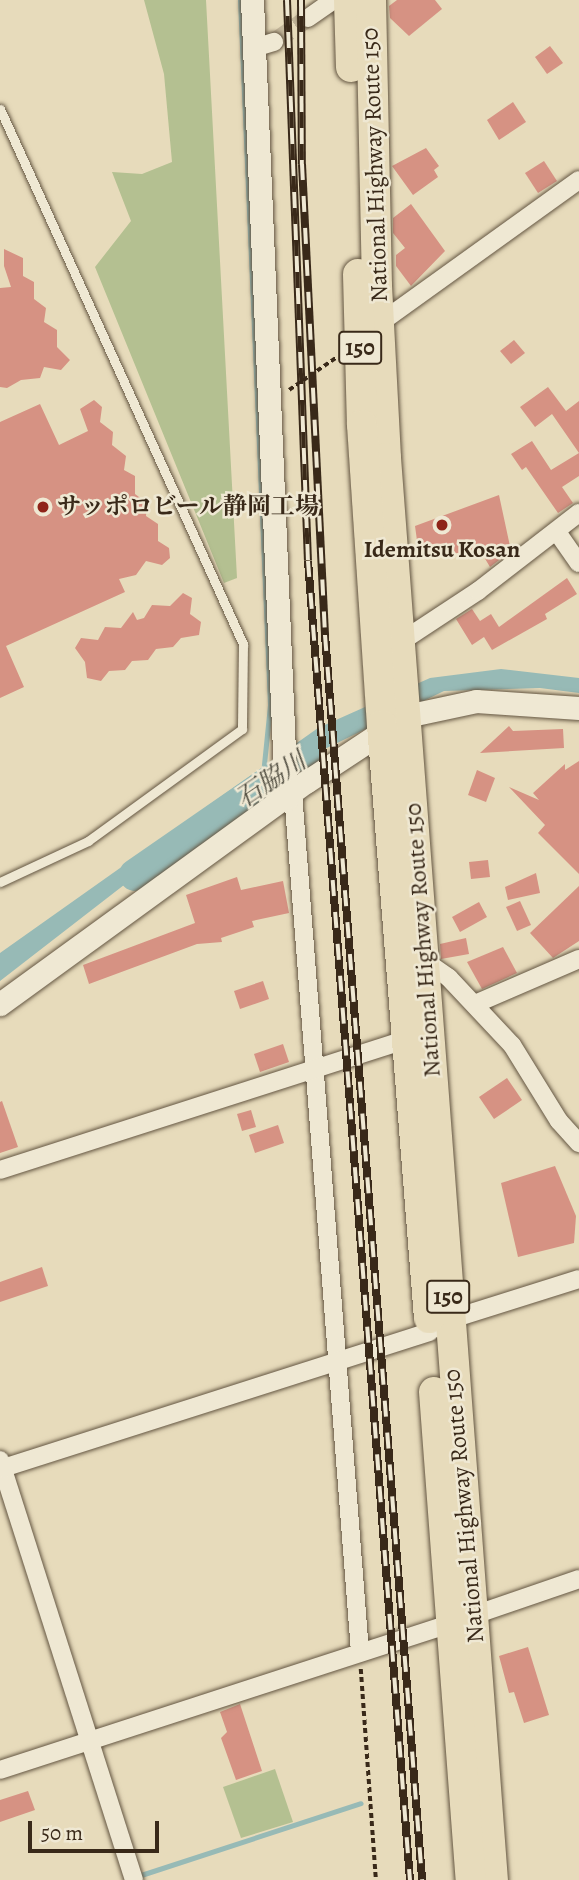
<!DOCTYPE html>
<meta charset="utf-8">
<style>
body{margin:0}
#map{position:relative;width:579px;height:1880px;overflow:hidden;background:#e7dbbb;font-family:Alegreya,"Noto Serif JP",serif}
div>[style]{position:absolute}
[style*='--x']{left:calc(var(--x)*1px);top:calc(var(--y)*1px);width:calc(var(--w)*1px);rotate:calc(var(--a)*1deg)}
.green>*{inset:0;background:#b4c091}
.water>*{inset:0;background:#97bab6}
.stream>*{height:5px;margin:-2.5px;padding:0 2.5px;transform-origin:2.5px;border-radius:2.5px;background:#97bab6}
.river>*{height:32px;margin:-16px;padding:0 16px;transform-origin:16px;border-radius:16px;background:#97bab6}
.building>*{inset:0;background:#d69283}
.minor-tunnel>*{height:18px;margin-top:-9px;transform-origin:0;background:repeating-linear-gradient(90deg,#c4b79b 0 18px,transparent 0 27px)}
.path>*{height:3.5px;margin-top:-1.75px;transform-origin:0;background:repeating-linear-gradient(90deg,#392919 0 5px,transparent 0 8.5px)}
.roads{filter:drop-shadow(0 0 2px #645642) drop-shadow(0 0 2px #645642)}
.service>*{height:9px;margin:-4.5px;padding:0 4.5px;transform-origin:4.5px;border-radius:4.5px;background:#efe8d3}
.minor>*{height:18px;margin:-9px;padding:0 9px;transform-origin:9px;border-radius:9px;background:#efe8d3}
.tertiary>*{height:23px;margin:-11.5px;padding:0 11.5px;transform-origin:11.5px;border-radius:11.5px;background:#efe8d3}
.trunk>*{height:30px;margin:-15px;padding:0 15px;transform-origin:15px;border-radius:15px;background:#e7dbbb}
.rail>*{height:8px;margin-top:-4px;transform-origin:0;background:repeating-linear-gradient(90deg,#efe8d3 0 16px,#392919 0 32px);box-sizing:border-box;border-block:2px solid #392919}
.dots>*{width:19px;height:19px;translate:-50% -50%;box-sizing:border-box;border:4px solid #efe8d3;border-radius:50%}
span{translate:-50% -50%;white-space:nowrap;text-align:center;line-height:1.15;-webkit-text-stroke:5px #efe8d3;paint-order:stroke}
.shield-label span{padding:2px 5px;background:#efe8d3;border:2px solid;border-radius:5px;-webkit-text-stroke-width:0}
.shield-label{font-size:23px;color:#392919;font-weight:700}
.street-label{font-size:24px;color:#392919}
.poi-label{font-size:24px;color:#392919;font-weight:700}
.left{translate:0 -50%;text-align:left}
.water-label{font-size:26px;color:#504d40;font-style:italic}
.scale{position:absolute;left:28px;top:1821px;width:131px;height:32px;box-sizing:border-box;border:4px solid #392919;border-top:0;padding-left:9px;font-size:21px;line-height:24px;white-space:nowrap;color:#392919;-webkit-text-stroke:5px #efe8d3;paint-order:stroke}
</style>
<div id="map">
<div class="green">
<i style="clip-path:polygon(144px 0,206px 0,237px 578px,224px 583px,95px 267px,131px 221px,112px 172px,142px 174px,172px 162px,164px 74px)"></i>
<i style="clip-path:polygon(275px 1769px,293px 1822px,241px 1838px,223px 1787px)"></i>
</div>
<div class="water">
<i style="clip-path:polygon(501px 669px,579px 678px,579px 693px,540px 688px,444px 691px,257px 782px,0 981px,0 953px,318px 728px,430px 678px)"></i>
</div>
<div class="stream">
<i style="--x:240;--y:0;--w:706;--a:87.56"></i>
<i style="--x:270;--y:705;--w:79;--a:95.8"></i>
<i style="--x:141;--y:1875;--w:231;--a:-18.1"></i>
</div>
<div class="river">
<i style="--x:135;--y:875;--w:211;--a:-34.7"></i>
</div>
<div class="building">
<i style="clip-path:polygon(397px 0,435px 0,442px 9px,409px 36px,390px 18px,389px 6px)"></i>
<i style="clip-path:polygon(550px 46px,563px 63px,547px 74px,535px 57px)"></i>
<i style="clip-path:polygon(513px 102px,526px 122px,499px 140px,487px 120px)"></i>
<i style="clip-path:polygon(426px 148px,439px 166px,434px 170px,438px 177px,413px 195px,392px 166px)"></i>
<i style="clip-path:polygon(544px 161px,557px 181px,538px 193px,525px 173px)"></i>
<i style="clip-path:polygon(411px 204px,445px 251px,411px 286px,396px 266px,396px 255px,405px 248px,393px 233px,393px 218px)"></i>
<i style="clip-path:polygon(4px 249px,23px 258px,23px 276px,34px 282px,34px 299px,46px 308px,44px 322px,57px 330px,57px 347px,70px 360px,61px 370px,44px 367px,40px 378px,21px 380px,7px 388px,0 387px,0 288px,11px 287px,4px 266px)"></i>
<i style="clip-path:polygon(514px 340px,525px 353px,511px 364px,500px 351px)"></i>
<i style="clip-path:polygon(548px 387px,566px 411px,579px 401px,579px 453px,552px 414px,535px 427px,520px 407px)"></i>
<i style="clip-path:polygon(94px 400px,102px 407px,100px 422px,113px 432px,112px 445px,126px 456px,124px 470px,135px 476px,135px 494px,147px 503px,146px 516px,158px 524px,158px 541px,169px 548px,170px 558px,162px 565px,146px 561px,136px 575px,119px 579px,125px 592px,6px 646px,24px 687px,0 698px,0 422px,40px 404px,59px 445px,88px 431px,80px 409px)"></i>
<i style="clip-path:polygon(532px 441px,551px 470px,579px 453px,579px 476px,562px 487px,573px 503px,558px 513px,526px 467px,522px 470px,511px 454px)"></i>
<i style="clip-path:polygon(499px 495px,511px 551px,490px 567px,481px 552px,419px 555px,415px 526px)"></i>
<i style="clip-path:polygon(567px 578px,577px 594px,545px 614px,547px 619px,492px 650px,484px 637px,472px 645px,456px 619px,472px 609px,480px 621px,491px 614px,499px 627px)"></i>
<i style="clip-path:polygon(183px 593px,192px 598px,190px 614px,201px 622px,199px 635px,181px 638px,173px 647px,156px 649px,148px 660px,132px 661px,125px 670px,109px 671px,101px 681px,87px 678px,85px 662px,75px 648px,81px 638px,98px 640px,105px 627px,121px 628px,133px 612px,137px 620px,144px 618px,152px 605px,170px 606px)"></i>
<i style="clip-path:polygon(509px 726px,513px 731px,563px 729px,564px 748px,480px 753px)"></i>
<i style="clip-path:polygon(579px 761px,579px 874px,538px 833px,545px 825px,509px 787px,539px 800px,533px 793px,565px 764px,565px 770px)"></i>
<i style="clip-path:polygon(477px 770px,495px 778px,486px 802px,468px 795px)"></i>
<i style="clip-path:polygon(488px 860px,490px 877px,471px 879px,469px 862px)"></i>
<i style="clip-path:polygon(536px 873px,540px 893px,508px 900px,505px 887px)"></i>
<i style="clip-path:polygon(237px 877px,241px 890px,283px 881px,289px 913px,252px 921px,254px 927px,221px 938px,222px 942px,197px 944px,89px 984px,83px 965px,195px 923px,186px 895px)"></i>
<i style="clip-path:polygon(579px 886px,579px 941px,553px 958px,530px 933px)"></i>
<i style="clip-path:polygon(520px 901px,531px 925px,517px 931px,506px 907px)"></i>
<i style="clip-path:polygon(479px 902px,487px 917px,460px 932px,452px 917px)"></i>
<i style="clip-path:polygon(466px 938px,469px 954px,441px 959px,440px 944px)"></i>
<i style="clip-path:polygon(503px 947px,517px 973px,482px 989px,467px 962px)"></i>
<i style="clip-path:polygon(263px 981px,269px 999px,240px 1009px,234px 991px)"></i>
<i style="clip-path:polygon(283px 1044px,289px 1062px,260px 1072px,254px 1054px)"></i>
<i style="clip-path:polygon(507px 1078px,522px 1100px,494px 1119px,479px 1097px)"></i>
<i style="clip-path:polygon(2px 1101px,18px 1147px,0 1153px,0 1102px)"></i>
<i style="clip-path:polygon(251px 1110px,256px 1127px,242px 1131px,237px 1114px)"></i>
<i style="clip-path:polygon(278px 1125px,284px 1143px,255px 1153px,249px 1135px)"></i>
<i style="clip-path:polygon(555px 1166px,576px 1216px,574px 1243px,518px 1257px,501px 1183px)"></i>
<i style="clip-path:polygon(42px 1267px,48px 1286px,0 1302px,0 1282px)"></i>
<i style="clip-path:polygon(528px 1647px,549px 1715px,524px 1723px,514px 1692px,509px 1693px,499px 1656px)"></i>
<i style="clip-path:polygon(240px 1704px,262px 1771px,236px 1780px,221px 1738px,227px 1732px,220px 1712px)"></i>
<i style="clip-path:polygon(28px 1791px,35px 1810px,0 1822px,0 1800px)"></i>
</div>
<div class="minor-tunnel">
<i style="--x:274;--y:42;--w:42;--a:-35.2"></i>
</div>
<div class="path">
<i style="--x:289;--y:390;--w:58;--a:-34.5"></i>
<i style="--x:361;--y:1669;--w:212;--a:85.9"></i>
</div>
<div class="roads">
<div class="service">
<i style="--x:0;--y:109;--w:588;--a:65.57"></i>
<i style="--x:243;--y:644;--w:85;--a:90.7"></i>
<i style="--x:242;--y:729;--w:190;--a:144"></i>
<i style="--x:88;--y:841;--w:97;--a:155"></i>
</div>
<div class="minor">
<i style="--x:308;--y:18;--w:32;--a:-35"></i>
<i style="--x:254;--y:48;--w:21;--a:-17"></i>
<i style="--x:380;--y:323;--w:245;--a:-35.7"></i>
<i style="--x:557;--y:532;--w:38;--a:55"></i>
<i style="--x:402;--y:641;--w:91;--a:-33.3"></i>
<i style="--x:478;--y:591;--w:128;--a:-37.7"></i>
<i style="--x:293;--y:793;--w:862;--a:85.54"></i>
<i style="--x:425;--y:961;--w:29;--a:35"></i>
<i style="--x:449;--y:978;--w:92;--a:46.8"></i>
<i style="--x:512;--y:1045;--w:89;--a:58.3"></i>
<i style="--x:559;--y:1121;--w:30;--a:48"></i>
<i style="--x:475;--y:1004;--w:113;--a:-23.4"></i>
<i style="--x:0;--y:1170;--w:428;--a:-17.8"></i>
<i style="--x:449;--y:1320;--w:136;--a:-17.5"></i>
<i style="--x:0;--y:1460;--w:441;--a:72.3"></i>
<i style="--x:0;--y:1469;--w:451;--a:-17.7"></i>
<i style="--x:474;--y:1615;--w:111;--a:-18.9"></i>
<i style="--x:0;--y:1770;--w:476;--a:-18"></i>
</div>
<div class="tertiary">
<i style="--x:252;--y:0;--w:800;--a:87.56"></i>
<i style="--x:0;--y:1004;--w:378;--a:-36"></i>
<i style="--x:306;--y:782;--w:120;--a:-33.4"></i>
<i style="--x:406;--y:716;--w:72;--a:-12.1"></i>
<i style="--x:476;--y:701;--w:103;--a:3.9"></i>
</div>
<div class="trunk">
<i style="--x:349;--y:0;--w:67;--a:88.3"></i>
<i style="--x:371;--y:0;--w:286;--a:88.8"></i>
<i style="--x:377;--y:286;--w:172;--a:87"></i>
<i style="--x:386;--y:458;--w:1426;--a:85.7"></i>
<i style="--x:358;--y:274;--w:151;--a:88.5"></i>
<i style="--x:362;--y:425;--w:301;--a:86.2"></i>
<i style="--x:382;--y:725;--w:595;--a:85.47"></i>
<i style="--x:434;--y:1392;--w:489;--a:85.7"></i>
</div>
</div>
<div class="rail">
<i style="--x:287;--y:0;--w:561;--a:87.86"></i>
<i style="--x:308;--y:561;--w:1323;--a:85.58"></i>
<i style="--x:301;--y:0;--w:164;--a:89.7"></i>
<i style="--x:302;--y:164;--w:472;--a:87.2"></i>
<i style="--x:325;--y:635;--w:1249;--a:85.54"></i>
</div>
<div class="dots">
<i style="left:43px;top:507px;background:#8f2418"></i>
<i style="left:442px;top:525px;background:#8f2418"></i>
</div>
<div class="shield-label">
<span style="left:360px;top:348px">150</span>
<span style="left:448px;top:1297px">150</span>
</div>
<div class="street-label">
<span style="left:375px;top:165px;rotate:-92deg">National Highway Route 150</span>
<span style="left:423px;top:940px;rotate:-94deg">National Highway Route 150</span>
<span style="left:464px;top:1506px;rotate:-95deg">National Highway Route 150</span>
</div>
<div class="poi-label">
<span class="left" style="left:57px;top:507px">サッポロビール静岡工場</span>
<span style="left:442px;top:550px">Idemitsu Kosan</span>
</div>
<div class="water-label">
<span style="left:271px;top:780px;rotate:-34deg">石脇川</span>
</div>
<div class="scale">50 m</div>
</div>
